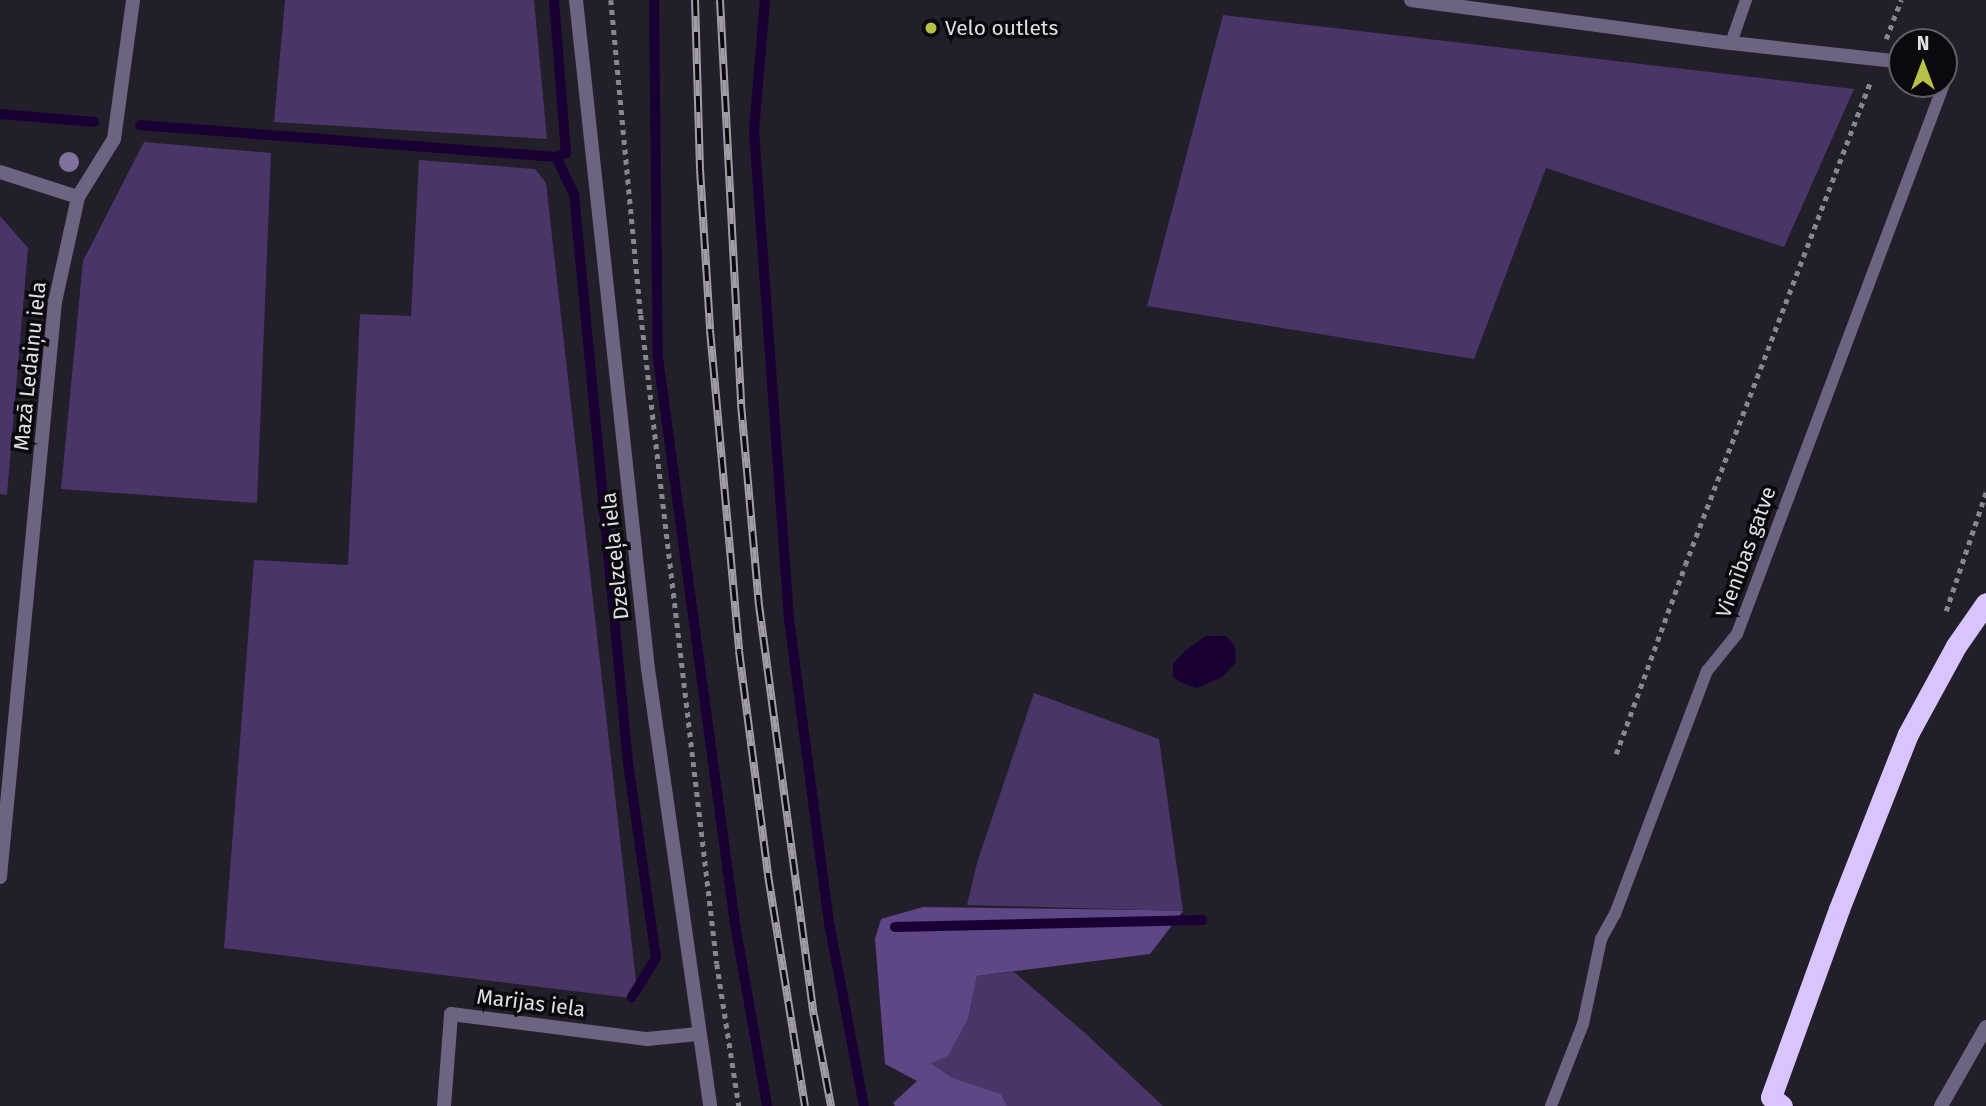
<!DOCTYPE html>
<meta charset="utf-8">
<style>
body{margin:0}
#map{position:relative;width:1986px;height:1106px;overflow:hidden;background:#221e2a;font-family:"Fira Sans",sans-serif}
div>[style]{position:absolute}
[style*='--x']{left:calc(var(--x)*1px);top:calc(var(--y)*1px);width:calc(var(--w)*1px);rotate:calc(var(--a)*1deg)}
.green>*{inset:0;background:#4a3568}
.forest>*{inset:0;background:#5f4684}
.water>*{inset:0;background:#190034}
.stream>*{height:10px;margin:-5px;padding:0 5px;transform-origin:5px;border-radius:5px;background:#190034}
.path>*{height:4.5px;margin-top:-2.25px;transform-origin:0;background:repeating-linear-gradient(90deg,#8a8690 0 5px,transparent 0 10px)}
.lane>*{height:12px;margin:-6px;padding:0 6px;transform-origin:6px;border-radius:6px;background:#6e6380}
.street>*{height:14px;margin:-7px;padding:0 7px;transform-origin:7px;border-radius:7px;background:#6e6380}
.highway>*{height:21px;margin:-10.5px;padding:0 10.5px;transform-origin:10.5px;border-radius:10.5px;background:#d9c4fe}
.rail>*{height:8px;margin-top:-4px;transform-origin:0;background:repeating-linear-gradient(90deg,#0b090e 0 16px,#a19da7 0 32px);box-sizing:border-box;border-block:2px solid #a19da7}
.trees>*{width:20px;height:20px;margin:-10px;border-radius:50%;background:#82709e}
.dots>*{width:19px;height:19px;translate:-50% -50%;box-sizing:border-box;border:4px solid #0b090e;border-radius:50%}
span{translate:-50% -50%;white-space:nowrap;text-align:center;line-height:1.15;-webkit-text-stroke:7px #0b090e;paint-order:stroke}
.poi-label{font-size:21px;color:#e1dee6}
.left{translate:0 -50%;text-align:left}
.street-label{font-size:21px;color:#e1dee6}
.north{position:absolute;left:1888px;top:28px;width:70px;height:70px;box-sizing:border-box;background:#0b090e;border:2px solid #615e64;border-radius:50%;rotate:0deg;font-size:19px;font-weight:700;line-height:28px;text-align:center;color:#e1dee6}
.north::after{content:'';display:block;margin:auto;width:24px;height:32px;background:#b9c046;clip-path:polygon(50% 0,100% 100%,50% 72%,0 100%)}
</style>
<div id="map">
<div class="green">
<i style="clip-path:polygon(285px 0,534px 0,547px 139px,274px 122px)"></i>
<i style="clip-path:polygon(1223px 15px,1854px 89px,1784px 247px,1546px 168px,1474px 359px,1147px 306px)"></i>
<i style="clip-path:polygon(144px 142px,271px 153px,257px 503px,61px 489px,83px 261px)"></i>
<i style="clip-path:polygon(419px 160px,535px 169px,546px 183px,638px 999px,224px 948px,254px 560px,348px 565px,360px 314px,411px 316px)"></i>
<i style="clip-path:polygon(0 216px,28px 248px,7px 495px,0 494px)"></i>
<i style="clip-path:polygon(1034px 693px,1159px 739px,1183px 911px,967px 905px,977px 863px)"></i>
<i style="clip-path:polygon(1014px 972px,1085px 1033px,1163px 1106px,1007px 1106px,1001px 1094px,951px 1077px,930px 1062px,948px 1056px,968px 1019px,977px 976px)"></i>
</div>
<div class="forest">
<i style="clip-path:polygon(923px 907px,1144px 910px,1183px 911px,1150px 954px,977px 976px,968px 1019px,948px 1056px,931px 1063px,951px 1077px,1001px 1094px,1007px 1106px,895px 1106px,893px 1103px,917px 1081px,885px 1064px,875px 939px,881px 919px)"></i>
</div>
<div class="water">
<i style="clip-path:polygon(1206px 636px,1226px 636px,1235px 646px,1236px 662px,1222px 677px,1197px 688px,1180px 682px,1173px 677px,1173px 664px,1185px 651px)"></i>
</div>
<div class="stream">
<i style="--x:654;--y:0;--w:358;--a:89.4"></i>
<i style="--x:658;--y:358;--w:571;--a:82.25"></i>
<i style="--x:735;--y:924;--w:185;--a:80"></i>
<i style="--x:765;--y:0;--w:131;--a:94.8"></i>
<i style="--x:754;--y:131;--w:489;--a:85.9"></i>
<i style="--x:789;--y:619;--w:307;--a:82.5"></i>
<i style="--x:829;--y:923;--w:186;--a:79.2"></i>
<i style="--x:0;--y:114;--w:94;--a:4.9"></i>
<i style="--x:140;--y:125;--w:417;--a:4.4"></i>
<i style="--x:556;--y:157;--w:11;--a:-22"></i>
<i style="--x:566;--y:153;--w:153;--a:-94.5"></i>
<i style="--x:556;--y:157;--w:41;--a:64.1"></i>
<i style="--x:574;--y:194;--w:572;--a:84.58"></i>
<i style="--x:628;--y:763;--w:197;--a:81.8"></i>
<i style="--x:656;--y:958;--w:46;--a:121.6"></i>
<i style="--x:895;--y:927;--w:307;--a:-1.3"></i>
</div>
<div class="path">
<i style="--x:611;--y:0;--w:316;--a:84.6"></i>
<i style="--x:641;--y:315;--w:653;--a:83.32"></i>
<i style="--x:717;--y:964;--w:144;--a:81.2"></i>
<i style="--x:1886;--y:39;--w:42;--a:-69"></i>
<i style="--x:1946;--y:611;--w:126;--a:-71.4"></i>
<i style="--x:1616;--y:754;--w:201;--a:-69.9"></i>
<i style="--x:1685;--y:565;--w:519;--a:-69.02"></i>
</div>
<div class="lane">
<i style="--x:1731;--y:43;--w:46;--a:-70.8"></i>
<i style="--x:1551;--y:1106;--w:88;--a:-68.7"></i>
<i style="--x:1583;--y:1024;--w:87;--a:-78"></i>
<i style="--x:1601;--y:939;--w:29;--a:-61"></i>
<i style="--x:1615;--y:914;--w:260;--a:-69.3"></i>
<i style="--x:1707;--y:671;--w:48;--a:-51"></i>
<i style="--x:1737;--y:634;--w:588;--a:-69.38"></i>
</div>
<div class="street">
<i style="--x:576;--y:0;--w:673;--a:83.86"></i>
<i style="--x:648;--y:669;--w:441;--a:81.9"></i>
<i style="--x:1411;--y:0;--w:323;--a:7.7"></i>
<i style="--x:1731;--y:43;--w:172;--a:6.3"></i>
<i style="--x:1944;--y:69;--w:5;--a:11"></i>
<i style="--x:0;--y:172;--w:82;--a:17.8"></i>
<i style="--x:0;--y:877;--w:578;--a:-84.54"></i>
<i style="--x:55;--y:302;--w:107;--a:-77.6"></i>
<i style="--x:78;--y:197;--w:68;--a:-58.2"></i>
<i style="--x:114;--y:139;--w:140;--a:-82.2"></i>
<i style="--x:444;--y:1106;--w:92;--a:-85.6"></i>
<i style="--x:451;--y:1014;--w:198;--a:7.3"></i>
<i style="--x:647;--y:1039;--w:51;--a:-5.6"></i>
<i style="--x:1941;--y:1106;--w:91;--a:-60.3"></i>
</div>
<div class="highway">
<i style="--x:1782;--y:1106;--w:14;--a:-141"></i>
<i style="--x:1771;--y:1097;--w:200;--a:-70.1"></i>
<i style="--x:1839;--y:909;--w:188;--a:-68.5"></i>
<i style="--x:1908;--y:734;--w:100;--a:-61.4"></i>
<i style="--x:1956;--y:646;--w:52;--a:-55.1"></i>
</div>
<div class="rail">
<i style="--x:695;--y:0;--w:169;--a:88.3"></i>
<i style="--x:700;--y:169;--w:161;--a:86.4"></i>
<i style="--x:710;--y:330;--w:322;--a:84.8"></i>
<i style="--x:739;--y:651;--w:226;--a:82.6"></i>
<i style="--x:768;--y:875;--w:234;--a:80.9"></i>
<i style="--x:720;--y:0;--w:405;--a:87"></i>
<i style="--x:741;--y:404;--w:202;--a:84.9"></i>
<i style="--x:759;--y:605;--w:414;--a:82.4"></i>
<i style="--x:814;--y:1015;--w:93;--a:79.4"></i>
</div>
<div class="trees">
<i style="left:69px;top:162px"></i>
</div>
<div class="dots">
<i style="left:931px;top:28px;background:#b9c046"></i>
</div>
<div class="poi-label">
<span class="left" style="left:945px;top:28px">Velo outlets</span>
</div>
<div class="street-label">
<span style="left:30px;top:366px;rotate:-84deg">Mazā Ledaiņu iela</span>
<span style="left:1746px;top:552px;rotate:-70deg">Vienības gatve</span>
<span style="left:615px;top:556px;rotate:-96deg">Dzelzceļa iela</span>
<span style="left:531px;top:1003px;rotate:7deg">Marijas iela</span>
</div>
<div class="north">N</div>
</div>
